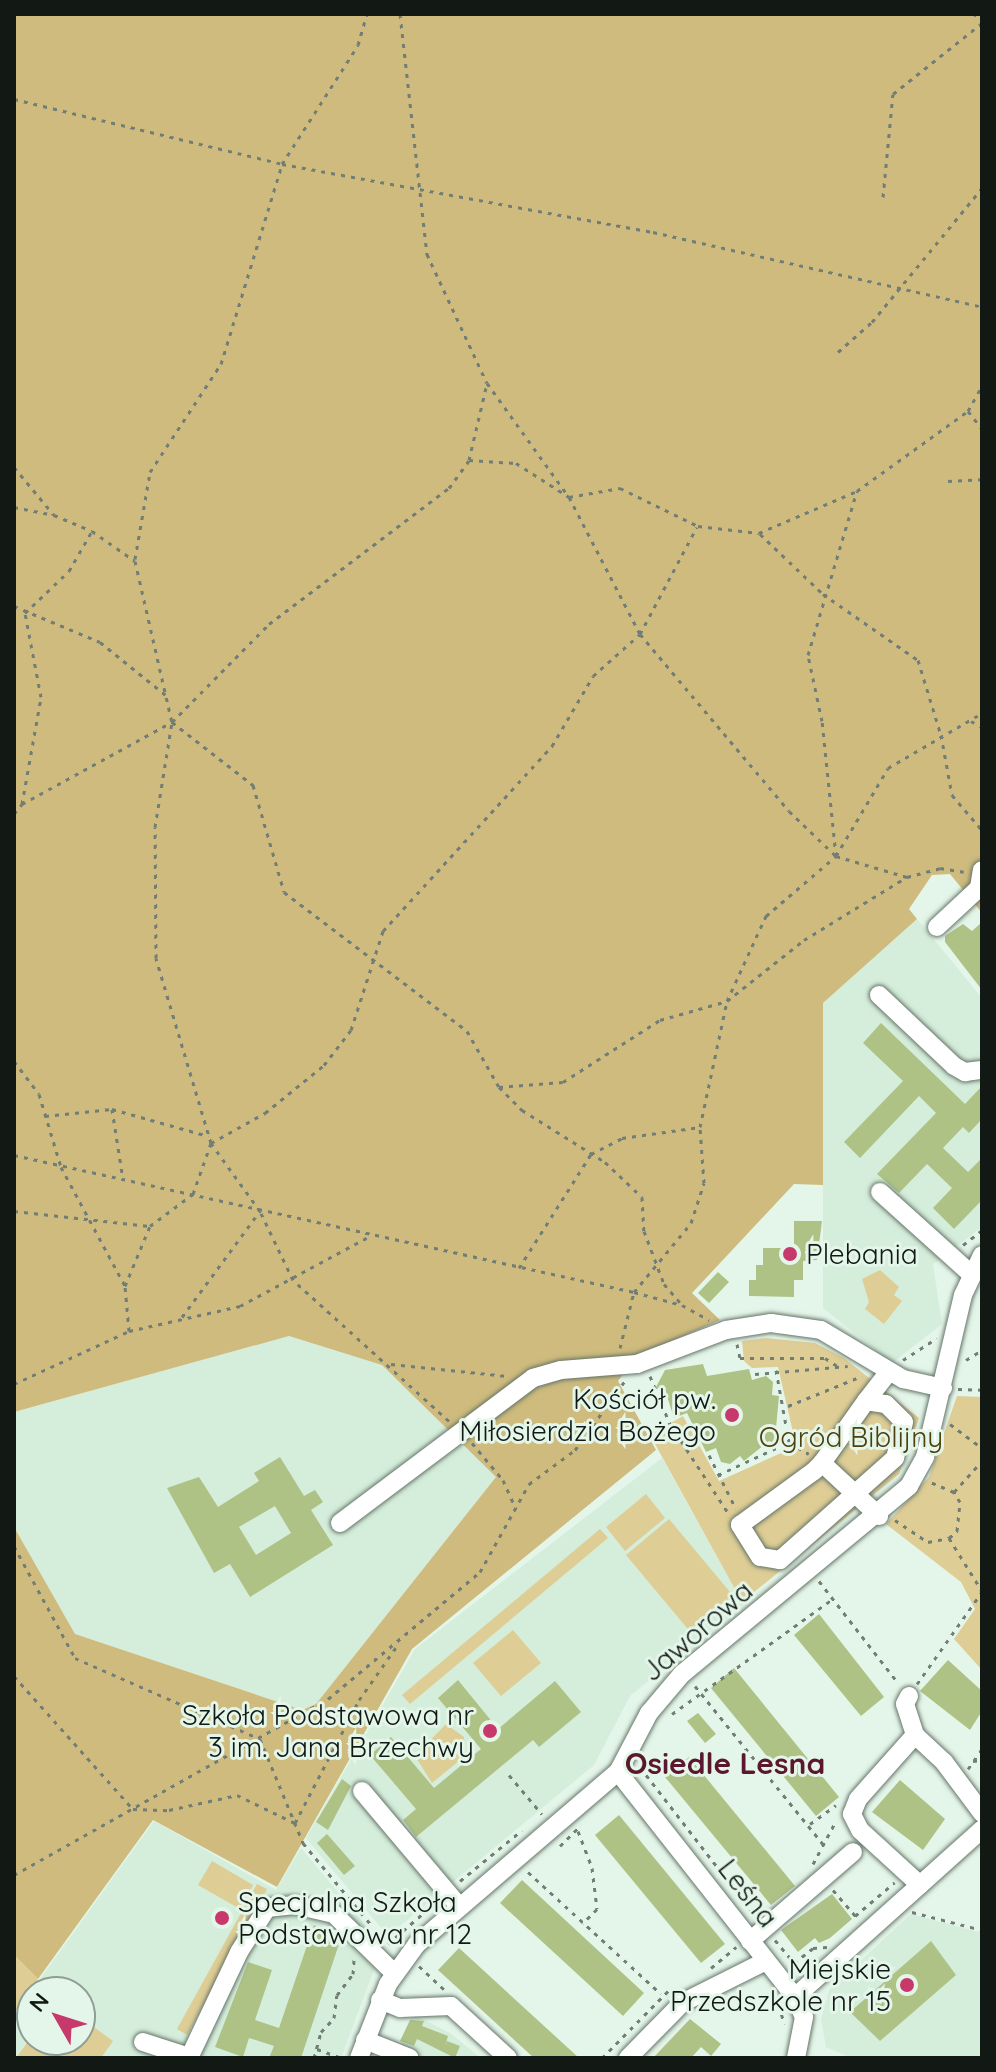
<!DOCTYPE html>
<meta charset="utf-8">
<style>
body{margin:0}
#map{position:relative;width:996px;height:2072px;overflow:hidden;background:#e4f6e9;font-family:Quicksand,sans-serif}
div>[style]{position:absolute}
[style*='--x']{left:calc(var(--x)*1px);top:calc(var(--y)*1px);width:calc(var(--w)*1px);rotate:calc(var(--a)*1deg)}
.built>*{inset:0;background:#d5eddb}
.green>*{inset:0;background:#decd95}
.forest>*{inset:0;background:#cebb7d}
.building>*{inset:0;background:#aec286}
.path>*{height:3px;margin-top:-1.5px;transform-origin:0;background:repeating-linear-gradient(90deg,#727e75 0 4px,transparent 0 10px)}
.roads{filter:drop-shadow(0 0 2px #657569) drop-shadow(0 0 2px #657569)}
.minor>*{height:18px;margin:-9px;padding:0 9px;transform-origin:9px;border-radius:9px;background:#fff}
.dots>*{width:22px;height:22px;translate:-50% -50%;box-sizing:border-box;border:4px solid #e4f6e9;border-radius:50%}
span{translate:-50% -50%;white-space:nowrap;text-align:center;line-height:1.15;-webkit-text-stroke:6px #e4f6e9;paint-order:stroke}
.poi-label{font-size:28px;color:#121814}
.left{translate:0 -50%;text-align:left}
.right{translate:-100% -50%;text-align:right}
.park-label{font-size:28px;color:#4e400e}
.street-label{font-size:28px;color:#121814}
.neighbourhood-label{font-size:30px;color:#5a172e;font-weight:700}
.frame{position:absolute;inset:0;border:16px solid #121814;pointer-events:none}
.north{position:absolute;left:16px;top:1976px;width:80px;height:80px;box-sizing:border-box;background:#e4f6e9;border:2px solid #909d94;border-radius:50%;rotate:309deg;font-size:22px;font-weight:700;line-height:32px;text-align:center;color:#121814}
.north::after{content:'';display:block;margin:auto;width:28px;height:36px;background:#c6396a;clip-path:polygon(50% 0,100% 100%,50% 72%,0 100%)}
</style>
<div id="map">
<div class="built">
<i style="clip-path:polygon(917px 919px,982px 998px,982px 1227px,933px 1264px,942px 1324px,892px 1363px,823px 1308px,823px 1003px)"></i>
<i style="clip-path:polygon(289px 1336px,382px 1365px,496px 1477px,316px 1704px,301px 1710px,75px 1634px,14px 1527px,14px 1412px)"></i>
<i style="clip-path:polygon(662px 1458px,743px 1604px,630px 1696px,594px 1765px,388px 1936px,306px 1838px,415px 1649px)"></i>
<i style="clip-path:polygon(evenodd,154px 1821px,276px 1890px,301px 1848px,383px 1946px,341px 2058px,14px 2058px,14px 2015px,154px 1821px,32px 1992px,80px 1992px,80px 2040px,32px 2040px,32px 1992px)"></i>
<i style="clip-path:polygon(911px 1914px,982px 1933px,982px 2058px,851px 2058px,826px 2047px,821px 2019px,829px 1990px)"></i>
<i style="clip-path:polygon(413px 2014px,450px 2033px,481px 2058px,396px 2058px)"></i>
</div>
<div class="green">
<i style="clip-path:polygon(880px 1270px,899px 1287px,894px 1295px,902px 1301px,884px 1324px,865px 1309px,869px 1302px,862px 1279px)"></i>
<i style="clip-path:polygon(766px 1338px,815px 1343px,844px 1358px,919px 1418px,899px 1474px,742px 1602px,650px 1435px,683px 1416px,719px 1481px,790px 1449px,795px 1441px,778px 1367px,752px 1368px,744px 1361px,742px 1341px)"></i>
<i style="clip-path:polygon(957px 1396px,982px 1397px,982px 1670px,954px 1639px,975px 1609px,961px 1582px,886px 1524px,929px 1477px)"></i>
<i style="clip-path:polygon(646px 1494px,665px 1518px,625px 1551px,606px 1527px)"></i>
<i style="clip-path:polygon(669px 1519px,735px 1598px,692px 1634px,626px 1555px)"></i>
<i style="clip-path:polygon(600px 1529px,608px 1538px,410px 1704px,402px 1695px)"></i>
<i style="clip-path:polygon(513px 1630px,541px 1663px,501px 1696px,473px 1663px)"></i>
<i style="clip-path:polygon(446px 1724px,464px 1737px,465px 1756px,432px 1783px,415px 1756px)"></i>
<i style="clip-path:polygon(212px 1861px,253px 1885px,240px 1909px,198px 1885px)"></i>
<i style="clip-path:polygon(257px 1884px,267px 1889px,187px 2035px,177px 2029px)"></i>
<i style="clip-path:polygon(14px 1955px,38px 1979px,14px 2013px)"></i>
<i style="clip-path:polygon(80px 2017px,113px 2041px,101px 2058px,16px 2058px,32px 2036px,32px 2040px,80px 2040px)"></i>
</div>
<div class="forest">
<i style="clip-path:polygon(14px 14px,982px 14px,982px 913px,950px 874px,932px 875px,909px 909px,917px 919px,823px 1003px,823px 1185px,794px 1184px,692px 1293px,720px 1320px,637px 1356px,618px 1381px,656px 1450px,412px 1649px,277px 1887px,153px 1820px,38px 1979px,14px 1955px,14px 1527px,75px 1634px,302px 1710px,316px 1704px,496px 1477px,382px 1365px,289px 1336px,14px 1412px)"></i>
</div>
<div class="building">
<i style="clip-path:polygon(982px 922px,982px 990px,945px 942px,945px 936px,963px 924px,972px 931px)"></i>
<i style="clip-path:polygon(881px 1023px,965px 1104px,982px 1086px,982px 1119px,969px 1133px,963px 1127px,943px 1148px,968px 1172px,982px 1158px,982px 1200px,954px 1229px,933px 1208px,952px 1188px,927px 1164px,899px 1193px,877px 1174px,936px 1113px,919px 1096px,860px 1158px,844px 1142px,903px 1081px,863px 1043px)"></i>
<i style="clip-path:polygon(794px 1221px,822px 1221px,817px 1260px,803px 1261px,803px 1280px,794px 1280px,794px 1297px,749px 1296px,749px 1280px,756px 1280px,756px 1265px,763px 1265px,763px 1248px,794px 1248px)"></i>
<i style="clip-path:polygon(718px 1272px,729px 1282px,709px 1303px,698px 1293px)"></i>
<i style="clip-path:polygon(703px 1364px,707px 1376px,749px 1369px,752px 1380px,766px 1376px,773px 1382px,772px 1395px,779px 1396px,776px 1428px,780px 1430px,774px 1443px,769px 1441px,744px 1461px,740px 1456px,730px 1464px,721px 1462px,716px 1448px,706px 1452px,687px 1413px,674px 1418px,664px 1387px,655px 1389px,665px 1370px)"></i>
<i style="clip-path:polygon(evenodd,280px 1457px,304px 1496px,315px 1490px,323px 1502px,311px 1510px,333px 1545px,250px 1597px,230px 1564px,214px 1573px,167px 1488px,199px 1477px,218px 1507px,259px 1481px,254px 1473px,280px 1457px,275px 1506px,291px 1533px,256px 1555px,239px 1527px,275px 1506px)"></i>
<i style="clip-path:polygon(819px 1614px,884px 1697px,861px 1716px,794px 1635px)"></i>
<i style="clip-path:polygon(948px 1660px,982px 1691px,982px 1711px,970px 1730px,920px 1691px)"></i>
<i style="clip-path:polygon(734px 1668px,839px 1797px,816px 1816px,711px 1688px)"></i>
<i style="clip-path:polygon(458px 1680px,498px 1729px,555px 1681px,581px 1712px,539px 1747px,533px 1740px,416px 1837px,403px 1820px,416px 1809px,370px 1755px,391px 1737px,434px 1788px,481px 1749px,438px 1698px)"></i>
<i style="clip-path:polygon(698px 1713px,716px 1734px,705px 1743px,687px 1721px)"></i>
<i style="clip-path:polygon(689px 1757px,795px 1886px,771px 1905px,665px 1777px)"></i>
<i style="clip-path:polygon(342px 1779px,351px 1786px,328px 1830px,316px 1822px)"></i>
<i style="clip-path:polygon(900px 1780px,945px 1819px,923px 1850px,872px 1812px)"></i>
<i style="clip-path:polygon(619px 1815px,725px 1944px,701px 1963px,595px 1835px)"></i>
<i style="clip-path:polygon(327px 1834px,355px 1866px,344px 1875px,317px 1843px)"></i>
<i style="clip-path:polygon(522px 1880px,644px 1993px,623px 2016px,500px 1903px)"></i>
<i style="clip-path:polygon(832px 1894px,852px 1919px,830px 1938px,819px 1943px,815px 1938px,798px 1952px,781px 1930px)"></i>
<i style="clip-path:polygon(314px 1925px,341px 1938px,301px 2058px,269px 2058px,274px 2046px,249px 2038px,243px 2057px,215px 2047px,248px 1962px,272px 1970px,255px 2020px,279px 2028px)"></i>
<i style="clip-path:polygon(931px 1941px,956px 1975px,880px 2041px,850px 2012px)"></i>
<i style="clip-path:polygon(459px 1948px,579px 2058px,534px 2058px,438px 1970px)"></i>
<i style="clip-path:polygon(690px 2019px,721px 2044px,711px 2056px,701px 2047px,691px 2058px,653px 2058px)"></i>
<i style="clip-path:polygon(410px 2020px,424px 2021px,422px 2026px,448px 2036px,445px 2046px,447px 2041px,460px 2046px,455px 2058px,417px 2039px,414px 2046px,400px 2041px)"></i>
</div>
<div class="path">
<i style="--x:400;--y:14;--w:242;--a:83.6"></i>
<i style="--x:427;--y:254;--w:142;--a:65.1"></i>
<i style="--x:487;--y:383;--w:140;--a:54.3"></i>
<i style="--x:569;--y:497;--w:154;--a:62.6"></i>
<i style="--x:640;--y:634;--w:231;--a:49.9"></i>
<i style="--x:789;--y:811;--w:65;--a:43.8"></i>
<i style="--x:836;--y:856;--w:74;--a:16.5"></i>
<i style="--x:907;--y:877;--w:34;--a:-15"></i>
<i style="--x:940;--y:868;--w:24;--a:9"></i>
<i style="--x:973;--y:14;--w:10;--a:24"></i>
<i style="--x:14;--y:99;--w:276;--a:13.6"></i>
<i style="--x:282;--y:164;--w:377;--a:10.4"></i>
<i style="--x:653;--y:232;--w:337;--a:12.8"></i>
<i style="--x:883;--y:197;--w:103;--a:-84.5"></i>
<i style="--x:893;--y:94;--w:114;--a:-38.6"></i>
<i style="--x:838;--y:352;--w:45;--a:-41.4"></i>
<i style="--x:872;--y:322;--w:173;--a:-50.6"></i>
<i style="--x:968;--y:411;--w:23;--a:52"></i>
<i style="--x:469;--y:460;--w:79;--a:-76.8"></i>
<i style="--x:14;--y:467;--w:62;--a:50.2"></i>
<i style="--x:948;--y:481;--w:34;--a:-3"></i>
<i style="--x:14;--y:507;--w:41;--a:11.3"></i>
<i style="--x:54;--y:515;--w:41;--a:22.8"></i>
<i style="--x:92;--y:531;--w:52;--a:34.9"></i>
<i style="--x:135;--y:561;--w:165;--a:77.1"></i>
<i style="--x:172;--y:722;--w:103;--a:37.9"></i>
<i style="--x:253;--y:785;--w:111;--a:73.8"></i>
<i style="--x:284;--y:892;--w:230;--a:37.2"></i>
<i style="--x:467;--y:1031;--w:64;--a:60.3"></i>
<i style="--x:499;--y:1087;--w:33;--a:45"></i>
<i style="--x:522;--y:1110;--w:98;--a:32.1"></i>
<i style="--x:605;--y:1162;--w:51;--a:43.4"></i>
<i style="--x:642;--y:1197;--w:34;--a:87"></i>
<i style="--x:644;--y:1231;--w:57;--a:69.3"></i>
<i style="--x:664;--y:1284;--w:28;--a:49"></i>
<i style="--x:760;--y:534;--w:87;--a:43.6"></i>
<i style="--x:823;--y:594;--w:116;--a:34.8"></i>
<i style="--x:918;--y:660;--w:78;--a:73"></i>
<i style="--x:941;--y:735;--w:61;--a:79.6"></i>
<i style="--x:952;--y:795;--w:46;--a:49.4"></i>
<i style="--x:135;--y:559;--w:88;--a:-80.2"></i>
<i style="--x:150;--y:472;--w:129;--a:-56.7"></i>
<i style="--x:221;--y:364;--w:209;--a:-73"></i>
<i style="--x:282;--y:164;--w:141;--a:-57.4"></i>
<i style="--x:358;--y:45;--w:32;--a:-74"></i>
<i style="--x:14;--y:606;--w:93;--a:22.7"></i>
<i style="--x:100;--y:642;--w:86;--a:38.9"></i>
<i style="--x:971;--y:721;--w:13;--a:29"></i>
<i style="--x:22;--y:804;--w:171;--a:-28.7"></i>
<i style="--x:14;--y:814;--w:13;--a:-51"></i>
<i style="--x:22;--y:804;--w:109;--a:-79.9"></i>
<i style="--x:41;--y:697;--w:86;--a:-100.8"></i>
<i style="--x:25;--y:613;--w:61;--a:-43.7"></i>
<i style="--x:69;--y:571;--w:46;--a:-60.1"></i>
<i style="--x:836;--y:856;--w:136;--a:-95.9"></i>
<i style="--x:822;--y:721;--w:67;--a:-102"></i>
<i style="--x:808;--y:655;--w:171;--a:-73.4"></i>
<i style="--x:14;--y:1061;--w:41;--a:52.9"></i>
<i style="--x:39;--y:1094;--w:76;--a:73.2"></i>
<i style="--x:61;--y:1167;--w:135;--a:61.7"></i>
<i style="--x:499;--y:1087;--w:64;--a:-4.5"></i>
<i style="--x:563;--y:1082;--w:115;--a:-32.6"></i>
<i style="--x:660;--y:1020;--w:70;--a:-15.8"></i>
<i style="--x:727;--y:1001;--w:98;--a:-38.4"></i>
<i style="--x:804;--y:940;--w:121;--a:-31.5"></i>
<i style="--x:112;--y:1109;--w:71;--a:81.1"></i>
<i style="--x:45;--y:1116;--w:67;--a:-6"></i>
<i style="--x:112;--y:1109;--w:100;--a:15.7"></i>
<i style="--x:14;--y:1155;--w:635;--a:12.46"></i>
<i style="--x:634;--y:1292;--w:50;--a:15.2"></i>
<i style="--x:682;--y:1305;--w:31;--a:29"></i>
<i style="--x:14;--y:1211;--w:136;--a:6.3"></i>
<i style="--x:963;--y:1245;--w:24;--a:-38"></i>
<i style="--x:519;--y:1268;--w:135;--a:-57.7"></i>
<i style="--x:591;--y:1154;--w:35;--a:-27"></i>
<i style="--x:622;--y:1138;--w:79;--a:-8"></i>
<i style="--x:182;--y:1317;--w:132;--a:-53.7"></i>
<i style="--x:129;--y:1331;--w:45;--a:-95.1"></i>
<i style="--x:125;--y:1286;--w:65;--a:-67.4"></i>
<i style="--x:150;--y:1226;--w:54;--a:-36.7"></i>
<i style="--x:193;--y:1194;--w:54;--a:-70.6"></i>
<i style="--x:211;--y:1143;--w:62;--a:-29.1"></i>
<i style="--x:265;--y:1113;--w:76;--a:-39.1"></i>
<i style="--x:324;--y:1065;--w:44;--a:-52.4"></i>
<i style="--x:351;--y:1030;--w:104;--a:-72.1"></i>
<i style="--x:383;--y:931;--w:251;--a:-47.6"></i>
<i style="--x:552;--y:746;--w:81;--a:-59.6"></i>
<i style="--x:593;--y:676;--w:63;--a:-41.8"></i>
<i style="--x:640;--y:634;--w:121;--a:-62"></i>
<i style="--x:737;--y:1344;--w:14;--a:78"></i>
<i style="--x:740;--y:1358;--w:85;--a:0"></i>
<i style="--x:825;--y:1358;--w:17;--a:33"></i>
<i style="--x:620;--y:1348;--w:58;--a:-76"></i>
<i style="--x:634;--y:1292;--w:89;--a:-50.4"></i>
<i style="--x:691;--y:1223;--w:42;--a:-72"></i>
<i style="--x:704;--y:1183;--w:56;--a:-94.1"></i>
<i style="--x:700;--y:1127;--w:129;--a:-77.9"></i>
<i style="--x:727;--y:1001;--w:94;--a:-65.4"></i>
<i style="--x:766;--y:916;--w:92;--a:-40.6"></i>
<i style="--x:836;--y:856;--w:102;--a:-59.4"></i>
<i style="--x:888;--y:768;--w:109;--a:-30.3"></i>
<i style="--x:903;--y:1360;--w:40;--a:-32.9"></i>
<i style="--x:966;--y:1360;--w:19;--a:-32"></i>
<i style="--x:391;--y:1364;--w:117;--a:5.9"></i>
<i style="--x:776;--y:1370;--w:73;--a:79.8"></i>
<i style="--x:789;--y:1442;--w:23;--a:31"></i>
<i style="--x:755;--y:1374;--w:93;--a:-4.9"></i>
<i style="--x:650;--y:1376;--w:52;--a:67.4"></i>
<i style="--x:670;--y:1424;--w:108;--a:56.8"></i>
<i style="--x:14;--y:1384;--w:127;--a:-24.7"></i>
<i style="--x:129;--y:1331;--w:114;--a:-12.7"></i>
<i style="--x:240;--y:1306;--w:148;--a:-28.3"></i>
<i style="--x:958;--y:1389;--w:24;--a:2"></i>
<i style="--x:788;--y:1406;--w:80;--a:-22.1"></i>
<i style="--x:449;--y:1421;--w:210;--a:-137.9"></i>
<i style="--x:293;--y:1280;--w:76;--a:-115.6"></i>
<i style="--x:260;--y:1211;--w:84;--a:-125.8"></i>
<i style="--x:211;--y:1143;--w:193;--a:-106.6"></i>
<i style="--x:156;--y:958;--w:131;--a:-90.4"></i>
<i style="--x:155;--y:827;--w:106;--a:-80.8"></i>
<i style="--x:172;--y:722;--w:138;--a:-45.3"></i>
<i style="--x:269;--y:624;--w:226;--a:-37.1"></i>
<i style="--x:449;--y:488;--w:34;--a:-54"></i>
<i style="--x:469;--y:460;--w:47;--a:3.7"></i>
<i style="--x:516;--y:463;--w:63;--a:32.7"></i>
<i style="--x:569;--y:497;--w:52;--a:-10"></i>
<i style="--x:620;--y:488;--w:87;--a:26"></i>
<i style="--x:698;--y:526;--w:61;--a:6.5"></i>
<i style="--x:759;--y:533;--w:107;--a:-23.2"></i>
<i style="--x:857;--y:491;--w:137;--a:-35.8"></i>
<i style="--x:968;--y:411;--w:29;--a:-61"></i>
<i style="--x:950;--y:1424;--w:40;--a:37"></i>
<i style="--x:472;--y:1443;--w:48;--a:50"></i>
<i style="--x:503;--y:1480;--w:32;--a:66"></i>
<i style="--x:709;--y:1455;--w:60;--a:63.4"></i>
<i style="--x:718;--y:1475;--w:78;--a:-24.9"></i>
<i style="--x:954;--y:1492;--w:42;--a:-47.9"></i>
<i style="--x:895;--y:1520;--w:40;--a:34"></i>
<i style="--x:928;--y:1542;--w:21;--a:-11"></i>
<i style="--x:949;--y:1538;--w:11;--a:-41"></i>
<i style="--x:957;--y:1531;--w:29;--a:-84"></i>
<i style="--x:960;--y:1502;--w:12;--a:-121"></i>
<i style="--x:954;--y:1492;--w:26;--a:-157"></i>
<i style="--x:949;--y:1538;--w:62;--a:58.1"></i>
<i style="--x:14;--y:1546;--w:128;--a:61.4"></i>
<i style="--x:75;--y:1658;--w:202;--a:23.6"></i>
<i style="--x:260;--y:1739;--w:113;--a:67.5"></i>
<i style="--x:303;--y:1843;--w:109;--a:50.2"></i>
<i style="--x:819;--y:1581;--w:129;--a:52.2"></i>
<i style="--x:14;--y:1676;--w:178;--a:48.2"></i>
<i style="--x:133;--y:1809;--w:36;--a:2"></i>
<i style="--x:169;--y:1810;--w:70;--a:-12.4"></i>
<i style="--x:237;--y:1795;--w:64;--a:25.8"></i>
<i style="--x:917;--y:1684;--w:113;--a:-54.8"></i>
<i style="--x:695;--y:1686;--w:203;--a:51"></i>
<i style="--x:672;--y:1714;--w:196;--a:-35.6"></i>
<i style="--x:973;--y:1761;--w:9;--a:-6"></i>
<i style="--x:640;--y:1767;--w:188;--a:52.3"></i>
<i style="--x:968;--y:1769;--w:24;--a:-55"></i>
<i style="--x:509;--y:1775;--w:51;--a:49.8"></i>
<i style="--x:295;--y:1823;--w:139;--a:-62.5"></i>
<i style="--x:359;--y:1700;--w:70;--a:-54.9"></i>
<i style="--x:810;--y:1824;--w:32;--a:-36"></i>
<i style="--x:578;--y:1831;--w:40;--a:69"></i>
<i style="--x:592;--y:1868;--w:41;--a:83"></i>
<i style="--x:597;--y:1909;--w:20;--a:135"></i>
<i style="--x:560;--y:1846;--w:28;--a:-45"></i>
<i style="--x:813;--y:1864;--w:49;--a:-61.9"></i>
<i style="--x:528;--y:1872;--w:180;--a:42.5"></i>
<i style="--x:14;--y:1875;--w:360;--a:-29.3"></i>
<i style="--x:328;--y:1699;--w:198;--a:-39.9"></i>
<i style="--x:480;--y:1572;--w:101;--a:-60.9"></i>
<i style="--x:529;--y:1484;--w:57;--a:-36.5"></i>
<i style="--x:575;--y:1450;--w:84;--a:-54.2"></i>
<i style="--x:460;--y:1881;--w:80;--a:-39.4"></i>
<i style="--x:833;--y:1890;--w:37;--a:49"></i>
<i style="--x:912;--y:1912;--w:72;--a:14.4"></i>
<i style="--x:855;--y:1916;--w:52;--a:-40.4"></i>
<i style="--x:775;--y:1940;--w:30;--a:50"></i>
<i style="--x:794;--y:1963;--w:24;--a:-38"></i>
<i style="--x:813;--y:1948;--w:14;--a:-4"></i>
<i style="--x:388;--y:1944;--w:64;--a:-41.2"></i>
<i style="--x:419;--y:1966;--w:37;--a:43"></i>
<i style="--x:711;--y:1968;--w:33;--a:-40"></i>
<i style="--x:778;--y:2005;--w:20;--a:70"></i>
<i style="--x:317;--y:2049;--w:27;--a:20"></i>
<i style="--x:314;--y:2058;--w:27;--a:-75"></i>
<i style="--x:321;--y:2032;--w:19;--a:-47"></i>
<i style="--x:334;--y:2018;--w:23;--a:-83"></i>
<i style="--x:337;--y:1995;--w:26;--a:-53"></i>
<i style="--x:353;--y:1974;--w:16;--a:-86"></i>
<i style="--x:602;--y:2058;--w:95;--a:-45.4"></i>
</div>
<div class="roads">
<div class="minor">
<i style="--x:937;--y:927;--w:57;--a:-42.9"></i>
<i style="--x:979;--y:888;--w:18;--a:-81"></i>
<i style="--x:879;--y:995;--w:103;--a:43.4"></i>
<i style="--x:954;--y:1066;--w:13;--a:29"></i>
<i style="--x:965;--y:1072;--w:17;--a:-7"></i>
<i style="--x:880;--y:1192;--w:121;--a:42"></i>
<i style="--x:866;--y:1401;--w:20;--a:9"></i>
<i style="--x:886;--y:1404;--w:25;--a:45"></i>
<i style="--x:904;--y:1422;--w:37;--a:104"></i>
<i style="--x:895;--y:1458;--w:154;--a:138.4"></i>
<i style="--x:780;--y:1560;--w:20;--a:-171"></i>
<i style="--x:760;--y:1557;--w:38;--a:-122"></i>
<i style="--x:740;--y:1525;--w:92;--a:-36.1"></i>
<i style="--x:814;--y:1471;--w:11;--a:-45"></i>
<i style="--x:822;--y:1463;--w:76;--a:-54.6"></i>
<i style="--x:866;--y:1401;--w:37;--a:-52"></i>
<i style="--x:822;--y:1463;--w:78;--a:42.9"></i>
<i style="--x:340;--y:1523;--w:241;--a:-36.9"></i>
<i style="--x:533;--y:1378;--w:29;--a:-16"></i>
<i style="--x:561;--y:1370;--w:76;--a:-4.5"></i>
<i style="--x:637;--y:1364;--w:95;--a:-20.9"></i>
<i style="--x:726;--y:1330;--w:46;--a:-8.8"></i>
<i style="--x:771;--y:1323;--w:50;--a:8"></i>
<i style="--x:821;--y:1330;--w:96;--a:30.9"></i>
<i style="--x:903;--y:1379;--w:41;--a:12.7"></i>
<i style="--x:909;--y:1696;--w:9;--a:117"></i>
<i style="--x:905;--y:1704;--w:33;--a:72"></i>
<i style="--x:618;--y:1772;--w:286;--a:51.8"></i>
<i style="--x:795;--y:1997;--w:22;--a:66"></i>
<i style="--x:804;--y:2017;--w:42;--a:101"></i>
<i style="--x:362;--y:1791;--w:150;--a:49.9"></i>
<i style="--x:920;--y:1885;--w:81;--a:-137.5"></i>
<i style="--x:860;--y:1830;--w:18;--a:-117"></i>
<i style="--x:852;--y:1814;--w:16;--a:-68"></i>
<i style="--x:858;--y:1799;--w:86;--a:-48.3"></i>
<i style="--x:915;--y:1735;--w:40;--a:43"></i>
<i style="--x:944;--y:1762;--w:64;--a:53.3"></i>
<i style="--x:750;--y:1941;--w:136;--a:-40.8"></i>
<i style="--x:795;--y:1997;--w:251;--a:-41.9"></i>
<i style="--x:380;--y:2000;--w:22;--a:22"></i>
<i style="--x:400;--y:2008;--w:51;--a:-2.2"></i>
<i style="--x:451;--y:2006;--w:77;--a:42.4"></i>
<i style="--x:365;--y:2040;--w:48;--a:21.8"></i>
<i style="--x:143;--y:2042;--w:48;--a:18.1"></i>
<i style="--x:189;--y:2058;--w:117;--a:-64.7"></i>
<i style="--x:239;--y:1952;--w:52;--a:-57.5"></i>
<i style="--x:267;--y:1908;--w:28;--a:-6"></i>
<i style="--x:295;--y:1905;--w:40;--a:13"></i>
<i style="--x:334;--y:1914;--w:84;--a:44.5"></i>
<i style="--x:359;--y:2058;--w:79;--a:-68.6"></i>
<i style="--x:388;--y:1984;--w:49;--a:-54.1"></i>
<i style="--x:417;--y:1944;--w:265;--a:-40.6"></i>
<i style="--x:618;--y:1772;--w:67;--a:-62.3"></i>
<i style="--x:649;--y:1713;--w:51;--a:-49.8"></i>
<i style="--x:682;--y:1674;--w:295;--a:-39.6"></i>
<i style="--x:909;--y:1486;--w:33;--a:-61"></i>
<i style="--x:925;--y:1457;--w:166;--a:-76.8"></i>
<i style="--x:963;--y:1295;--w:44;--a:-64.6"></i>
<i style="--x:628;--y:2058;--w:77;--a:-45.5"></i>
<i style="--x:682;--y:2003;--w:94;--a:-26.6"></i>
</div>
</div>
<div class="dots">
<i style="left:790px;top:1254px;background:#c6396a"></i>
<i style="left:732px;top:1415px;background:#c6396a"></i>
<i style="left:490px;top:1731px;background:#c6396a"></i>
<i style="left:222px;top:1918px;background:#c6396a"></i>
<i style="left:907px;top:1985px;background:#c6396a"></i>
</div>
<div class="poi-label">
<span class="left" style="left:806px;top:1254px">Plebania</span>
<span class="right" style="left:716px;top:1415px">Kościół pw.<br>Miłosierdzia Bożego</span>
<span class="right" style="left:474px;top:1731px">Szkoła Podstawowa nr<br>3 im. Jana Brzechwy</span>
<span class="left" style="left:238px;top:1918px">Specjalna Szkoła<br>Podstawowa nr 12</span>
<span class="right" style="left:891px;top:1985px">Miejskie<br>Przedszkole nr 15</span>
</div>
<div class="park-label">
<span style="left:851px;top:1437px">Ogród Biblijny</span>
</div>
<div class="street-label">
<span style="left:697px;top:1631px;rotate:-41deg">Jaworowa</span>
<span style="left:748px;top:1893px;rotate:52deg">Leśna</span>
</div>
<div class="neighbourhood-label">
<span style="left:725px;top:1763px">Osiedle Lesna</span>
</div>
<div class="frame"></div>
<div class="north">N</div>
</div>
